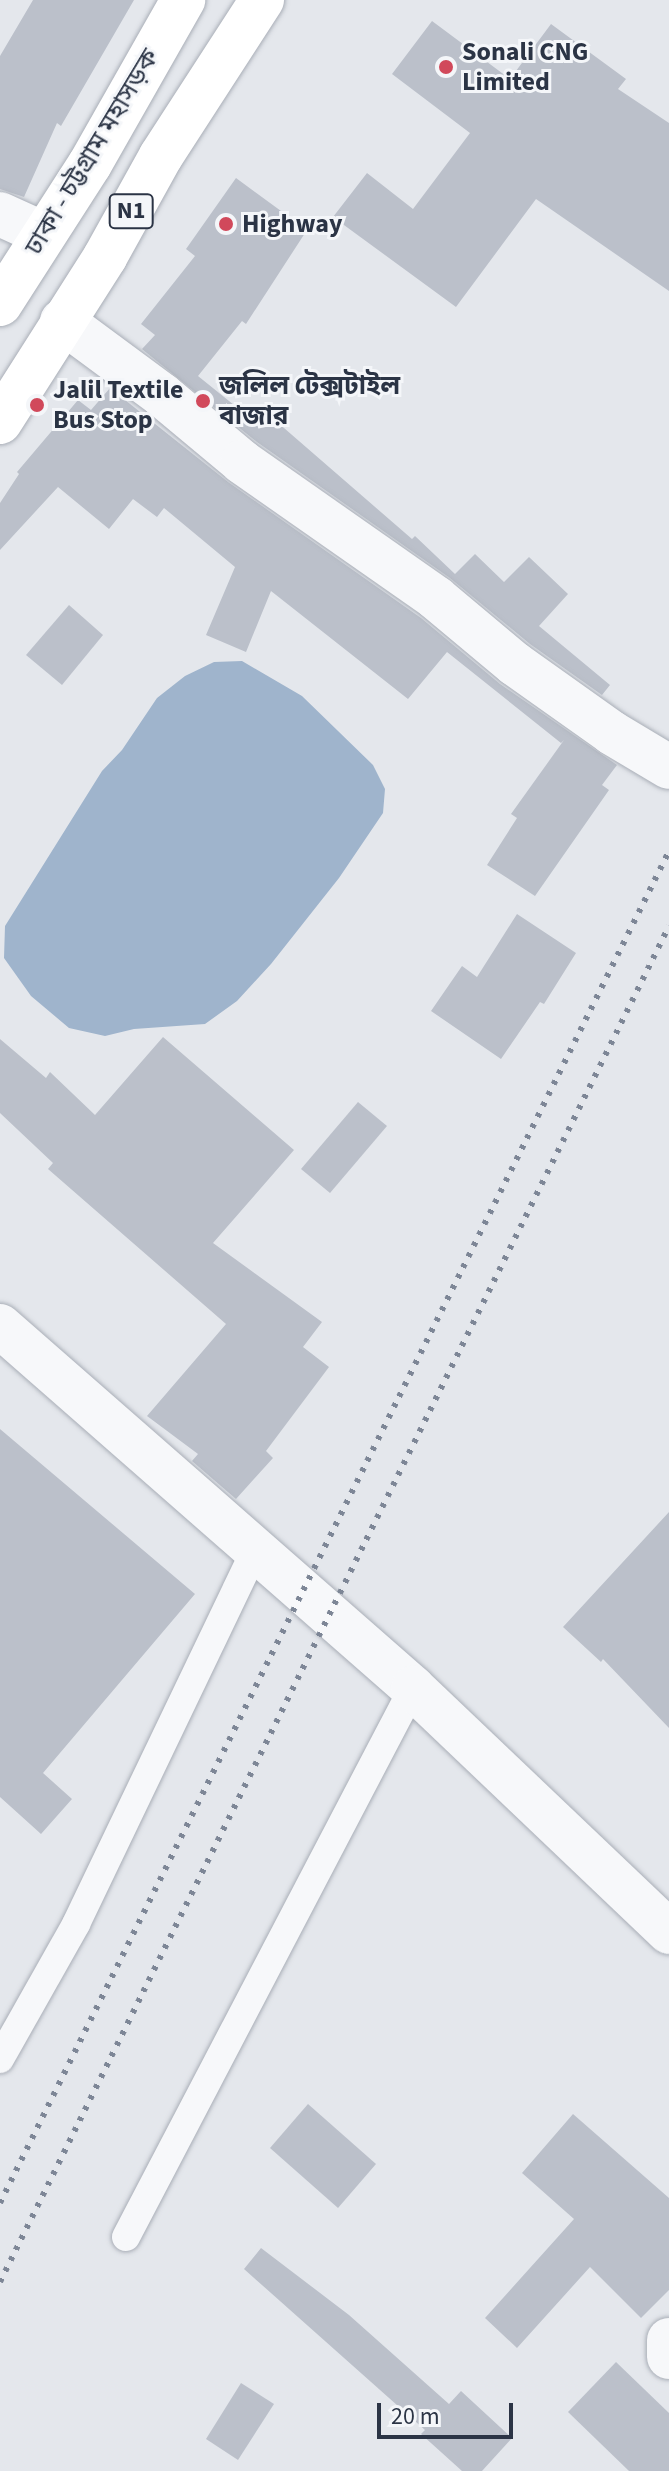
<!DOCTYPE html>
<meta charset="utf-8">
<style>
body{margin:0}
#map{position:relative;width:669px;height:2471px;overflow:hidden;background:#e4e7ec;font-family:"Source Sans 3","Noto Sans Bengali",sans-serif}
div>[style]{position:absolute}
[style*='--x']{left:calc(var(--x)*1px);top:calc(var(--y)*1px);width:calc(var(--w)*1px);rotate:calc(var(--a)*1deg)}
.water>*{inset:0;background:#9fb4cc}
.building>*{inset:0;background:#bbc0ca}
.roads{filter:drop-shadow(0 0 2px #a9aeb7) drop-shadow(0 0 2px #a9aeb7)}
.service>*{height:28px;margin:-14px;padding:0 14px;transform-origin:14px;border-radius:14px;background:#f7f8fa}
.minor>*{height:44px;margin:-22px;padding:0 22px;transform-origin:22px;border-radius:22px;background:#f7f8fa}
.trunk>*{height:44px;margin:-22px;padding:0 22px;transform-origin:22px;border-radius:22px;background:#fff}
.rail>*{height:6px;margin-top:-3px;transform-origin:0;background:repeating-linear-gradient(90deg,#7d8696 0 4px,transparent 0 12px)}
.dots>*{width:22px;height:22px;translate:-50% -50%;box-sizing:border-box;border:4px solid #f4f6f9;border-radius:50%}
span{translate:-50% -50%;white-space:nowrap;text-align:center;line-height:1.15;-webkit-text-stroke:6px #f4f6f9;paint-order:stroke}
.shield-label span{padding:2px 6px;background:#f4f6f9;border:2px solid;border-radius:6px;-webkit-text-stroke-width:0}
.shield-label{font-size:24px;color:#2b3445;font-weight:700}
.poi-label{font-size:26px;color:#2b3445;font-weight:700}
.left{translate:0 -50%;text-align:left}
.street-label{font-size:26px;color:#2b3445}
.scale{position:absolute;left:377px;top:2403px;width:136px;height:36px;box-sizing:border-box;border:4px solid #2b3445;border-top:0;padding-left:10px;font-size:24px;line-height:28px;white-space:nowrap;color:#2b3445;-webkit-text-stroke:6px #f4f6f9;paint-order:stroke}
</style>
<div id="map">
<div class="water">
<i style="clip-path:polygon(242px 661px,302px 696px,373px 765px,385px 789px,383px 813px,339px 878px,271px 964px,237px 1001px,205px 1024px,134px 1029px,105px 1036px,69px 1028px,31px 996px,4px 958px,5px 926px,102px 771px,122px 750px,157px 698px,185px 676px,214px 662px)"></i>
</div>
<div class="building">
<i style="clip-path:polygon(33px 0,134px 0,61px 126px,57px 123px,24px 197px,0 189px,0 56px)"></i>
<i style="clip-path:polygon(432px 21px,510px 79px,551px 24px,626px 79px,618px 89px,669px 123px,669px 291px,536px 199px,456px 307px,333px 217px,367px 173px,413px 209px,470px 133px,392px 74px)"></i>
<i style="clip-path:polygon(236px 178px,307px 230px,246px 324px,242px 321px,198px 376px,260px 426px,269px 415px,412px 539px,415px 536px,455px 574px,475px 554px,504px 582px,529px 557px,568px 594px,539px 626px,610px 685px,602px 695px,530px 644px,450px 578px,257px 442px,142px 349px,155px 335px,141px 324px,195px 256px,186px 249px)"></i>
<i style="clip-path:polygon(110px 388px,228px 482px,421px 618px,500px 684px,617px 765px,602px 785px,609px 790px,535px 896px,487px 865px,517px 818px,511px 814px,564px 740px,561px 743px,447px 652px,408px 699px,271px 591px,246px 652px,206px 635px,235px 567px,164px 508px,157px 517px,133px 499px,109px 529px,58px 487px,0 550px,0 503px,19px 474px,17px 472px,78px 400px,91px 410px)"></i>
<i style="clip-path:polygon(69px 605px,103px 635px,62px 685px,26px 655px)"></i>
<i style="clip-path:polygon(517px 914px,576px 953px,544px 1004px,540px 1002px,501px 1059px,431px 1011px,462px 966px,477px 977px)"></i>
<i style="clip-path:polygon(163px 1037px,294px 1150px,213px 1243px,322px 1322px,303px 1347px,329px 1367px,266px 1451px,273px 1458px,236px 1499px,192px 1461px,198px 1454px,147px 1416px,226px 1324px,48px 1169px,53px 1163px,0 1113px,0 1039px,46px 1078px,50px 1072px,95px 1115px)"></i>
<i style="clip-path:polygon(358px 1102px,387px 1126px,330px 1193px,301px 1169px)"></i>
<i style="clip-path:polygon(0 1429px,195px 1594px,43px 1773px,72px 1799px,41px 1834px,0 1797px)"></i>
<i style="clip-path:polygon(669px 1512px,669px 1728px,603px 1659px,601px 1662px,563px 1627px)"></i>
<i style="clip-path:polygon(308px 2104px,376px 2164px,338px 2208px,270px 2148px)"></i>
<i style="clip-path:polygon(573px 2114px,669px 2198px,669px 2290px,641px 2318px,590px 2267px,517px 2348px,485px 2318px,574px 2219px,522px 2173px)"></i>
<i style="clip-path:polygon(261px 2248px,349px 2315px,449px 2404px,461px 2391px,512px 2438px,482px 2471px,462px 2471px,421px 2434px,425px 2430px,244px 2269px)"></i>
<i style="clip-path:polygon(616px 2362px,669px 2413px,669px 2471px,629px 2471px,568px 2412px)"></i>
<i style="clip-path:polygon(241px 2383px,274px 2404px,238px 2460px,206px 2439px)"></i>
</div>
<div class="roads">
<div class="service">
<i style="--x:0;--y:2059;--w:155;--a:-60.6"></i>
<i style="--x:76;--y:1924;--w:415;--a:-64.4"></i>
<i style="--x:126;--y:2237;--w:619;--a:-62.4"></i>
</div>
<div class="minor">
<i style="--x:0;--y:214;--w:48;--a:24.4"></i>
<i style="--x:62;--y:321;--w:124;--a:36.5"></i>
<i style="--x:162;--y:395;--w:104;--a:39.9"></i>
<i style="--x:242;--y:462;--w:237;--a:35"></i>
<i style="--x:436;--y:598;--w:103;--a:39.9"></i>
<i style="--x:515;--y:664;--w:119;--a:35.4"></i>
<i style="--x:612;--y:733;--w:66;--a:30.8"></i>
<i style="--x:0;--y:1326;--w:549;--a:41.23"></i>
<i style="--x:413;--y:1688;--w:354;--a:43.6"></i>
<i style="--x:669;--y:2340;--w:17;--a:90"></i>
</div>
<div class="trunk">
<i style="--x:0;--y:304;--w:166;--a:-57.3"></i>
<i style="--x:90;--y:164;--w:189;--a:-60.4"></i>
<i style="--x:0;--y:422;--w:196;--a:-57.5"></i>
<i style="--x:105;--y:257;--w:115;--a:-61"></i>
<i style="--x:161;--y:156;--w:186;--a:-57.1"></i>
</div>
</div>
<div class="rail">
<i style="--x:0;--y:2203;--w:1508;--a:-63.67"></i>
<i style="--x:0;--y:2282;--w:1512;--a:-63.74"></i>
</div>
<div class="dots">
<i style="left:446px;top:67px;background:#d1495b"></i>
<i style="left:226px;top:224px;background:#d1495b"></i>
<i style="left:203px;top:401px;background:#d1495b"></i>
<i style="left:37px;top:405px;background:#d1495b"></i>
</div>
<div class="shield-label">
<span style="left:131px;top:211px">N1</span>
</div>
<div class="poi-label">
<span class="left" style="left:462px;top:67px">Sonali CNG<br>Limited</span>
<span class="left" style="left:242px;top:224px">Highway</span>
<span class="left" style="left:219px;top:401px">জলিল টেক্সটাইল<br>বাজার</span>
<span class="left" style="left:53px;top:405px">Jalil Textile<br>Bus Stop</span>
</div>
<div class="street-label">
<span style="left:92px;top:152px;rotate:-59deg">ঢাকা - চট্টগ্রাম মহাসড়ক</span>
</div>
<div class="scale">20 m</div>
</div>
